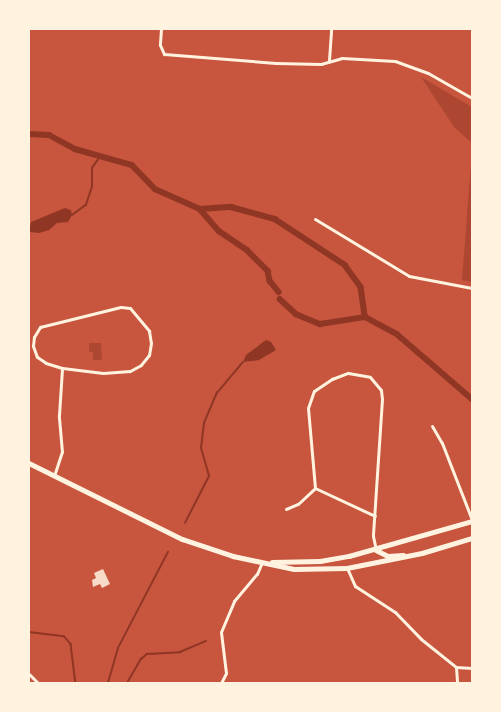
<!DOCTYPE html>
<style>
body{margin:0}
#map{position:relative;width:501px;height:712px;overflow:hidden;background:#c8553d;font-family:Manrope,sans-serif}
div>[style]{position:absolute}
[style*='--x']{left:calc(var(--x)*1px);top:calc(var(--y)*1px);width:calc(var(--w)*1px);rotate:calc(var(--a)*1deg)}
.green>*{inset:0;background:#ae4732}
.water>*{inset:0;background:#8f3625}
.stream>*{height:1.5px;margin:-0.75px;padding:0 0.75px;transform-origin:0.75px;border-radius:0.75px;background:#8f3625}
.canal>*{height:5.5px;margin:-2.75px;padding:0 2.75px;transform-origin:2.75px;border-radius:2.75px;background:#8f3625}
.building>*{inset:0;background:#f7dbc8}
.minor>*{height:3px;margin:-1.5px;padding:0 1.5px;transform-origin:1.5px;border-radius:1.5px;background:#fff3e0}
.primary>*{height:4.5px;margin:-2.25px;padding:0 2.25px;transform-origin:2.25px;border-radius:2.25px;background:#fff3e0}
span{translate:-50% -50%;white-space:nowrap;text-align:center;line-height:1.15;-webkit-text-stroke:3px #fff3e0;paint-order:stroke}
.frame{position:absolute;inset:0;border:30px solid #fff3e0;pointer-events:none}
</style>
<div id="map">
<div class="green">
<i style="clip-path:polygon(421px 77px,472px 107px,472px 143px,454px 127px)"></i>
<i style="clip-path:polygon(472px 151px,472px 282px,462px 280px)"></i>
<i style="clip-path:polygon(89px 343px,101px 343px,102px 360px,93px 360px,93px 352px,89px 352px)"></i>
</div>
<div class="water">
<i style="clip-path:polygon(65px 208px,71px 210px,72px 215px,68px 222px,57px 223px,49px 230px,39px 233px,29px 232px,31px 222px)"></i>
<i style="clip-path:polygon(266px 340px,271px 342px,276px 350px,259px 360px,243px 362px,246px 355px)"></i>
</div>
<div class="stream">
<i style="--x:72;--y:215;--w:17;--a:-36"></i>
<i style="--x:86;--y:205;--w:19;--a:-72"></i>
<i style="--x:92;--y:187;--w:19;--a:-90"></i>
<i style="--x:92;--y:168;--w:12;--a:-55"></i>
<i style="--x:185;--y:523;--w:53;--a:-62.9"></i>
<i style="--x:209;--y:476;--w:29;--a:-106"></i>
<i style="--x:201;--y:448;--w:25;--a:-83"></i>
<i style="--x:204;--y:423;--w:33;--a:-67"></i>
<i style="--x:217;--y:393;--w:40;--a:-50"></i>
<i style="--x:29;--y:632;--w:35;--a:7"></i>
<i style="--x:64;--y:636;--w:11;--a:49"></i>
<i style="--x:71;--y:644;--w:39;--a:83"></i>
<i style="--x:108;--y:683;--w:36;--a:-74"></i>
<i style="--x:118;--y:648;--w:108;--a:-62.5"></i>
<i style="--x:127;--y:683;--w:28;--a:-60"></i>
<i style="--x:141;--y:659;--w:8;--a:-40"></i>
<i style="--x:147;--y:654;--w:33;--a:-3"></i>
<i style="--x:180;--y:652;--w:28;--a:-23"></i>
</div>
<div class="canal">
<i style="--x:29;--y:134;--w:20;--a:3"></i>
<i style="--x:49;--y:135;--w:30;--a:28"></i>
<i style="--x:75;--y:149;--w:59;--a:15.7"></i>
<i style="--x:132;--y:165;--w:33;--a:46"></i>
<i style="--x:155;--y:189;--w:49;--a:24"></i>
<i style="--x:200;--y:209;--w:31;--a:-4"></i>
<i style="--x:231;--y:207;--w:46;--a:15.3"></i>
<i style="--x:275;--y:219;--w:84;--a:33.3"></i>
<i style="--x:345;--y:265;--w:27;--a:54"></i>
<i style="--x:361;--y:287;--w:30;--a:82"></i>
<i style="--x:200;--y:209;--w:29;--a:49"></i>
<i style="--x:219;--y:231;--w:34;--a:34"></i>
<i style="--x:247;--y:250;--w:30;--a:45"></i>
<i style="--x:268;--y:271;--w:10;--a:79"></i>
<i style="--x:270;--y:281;--w:14;--a:51"></i>
<i style="--x:280;--y:299;--w:22;--a:43"></i>
<i style="--x:296;--y:314;--w:26;--a:23"></i>
<i style="--x:320;--y:324;--w:46;--a:-8.8"></i>
<i style="--x:365;--y:317;--w:36;--a:28"></i>
<i style="--x:397;--y:334;--w:99;--a:40.9"></i>
</div>
<div class="building">
<i style="clip-path:polygon(103px 569px,110px 584px,102px 588px,100px 584px,93px 587px,92px 580px,96px 578px,94px 573px)"></i>
</div>
<div class="minor">
<i style="--x:161;--y:29;--w:16;--a:94"></i>
<i style="--x:160;--y:45;--w:10;--a:66"></i>
<i style="--x:164;--y:54;--w:112;--a:4.6"></i>
<i style="--x:276;--y:63;--w:45;--a:1.3"></i>
<i style="--x:321;--y:64;--w:22;--a:-16"></i>
<i style="--x:342;--y:58;--w:53;--a:3.2"></i>
<i style="--x:395;--y:61;--w:35;--a:20"></i>
<i style="--x:428;--y:73;--w:51;--a:29.6"></i>
<i style="--x:329;--y:60;--w:31;--a:-86"></i>
<i style="--x:315;--y:219;--w:110;--a:31.2"></i>
<i style="--x:409;--y:276;--w:64;--a:10.8"></i>
<i style="--x:121;--y:307;--w:9;--a:6"></i>
<i style="--x:130;--y:308;--w:30;--a:50"></i>
<i style="--x:149;--y:331;--w:12;--a:81"></i>
<i style="--x:151;--y:343;--w:12;--a:99"></i>
<i style="--x:149;--y:355;--w:13;--a:129"></i>
<i style="--x:141;--y:365;--w:13;--a:151"></i>
<i style="--x:130;--y:371;--w:27;--a:176"></i>
<i style="--x:103;--y:373;--w:41;--a:-173"></i>
<i style="--x:62;--y:368;--w:17;--a:-163"></i>
<i style="--x:46;--y:363;--w:11;--a:-146"></i>
<i style="--x:37;--y:357;--w:12;--a:-110"></i>
<i style="--x:33;--y:346;--w:9;--a:-84"></i>
<i style="--x:34;--y:337;--w:12;--a:-59"></i>
<i style="--x:40;--y:327;--w:83;--a:-13.9"></i>
<i style="--x:432;--y:426;--w:20;--a:60"></i>
<i style="--x:442;--y:443;--w:83;--a:68.7"></i>
<i style="--x:54;--y:476;--w:25;--a:-72"></i>
<i style="--x:62;--y:452;--w:37;--a:-95"></i>
<i style="--x:59;--y:415;--w:47;--a:-86.3"></i>
<i style="--x:315;--y:488;--w:80;--a:-95"></i>
<i style="--x:308;--y:408;--w:18;--a:-71"></i>
<i style="--x:314;--y:391;--w:22;--a:-34"></i>
<i style="--x:332;--y:379;--w:17;--a:-21"></i>
<i style="--x:348;--y:373;--w:22;--a:10"></i>
<i style="--x:370;--y:377;--w:17;--a:50"></i>
<i style="--x:381;--y:390;--w:9;--a:84"></i>
<i style="--x:382;--y:399;--w:137;--a:93.8"></i>
<i style="--x:373;--y:536;--w:14;--a:78"></i>
<i style="--x:315;--y:488;--w:66;--a:25"></i>
<i style="--x:286;--y:509;--w:13;--a:-23"></i>
<i style="--x:298;--y:504;--w:23;--a:-43"></i>
<i style="--x:347;--y:568;--w:20;--a:66"></i>
<i style="--x:355;--y:586;--w:48;--a:33"></i>
<i style="--x:395;--y:612;--w:37;--a:46"></i>
<i style="--x:421;--y:639;--w:45;--a:38.7"></i>
<i style="--x:456;--y:667;--w:16;--a:4"></i>
<i style="--x:456;--y:667;--w:16;--a:86"></i>
<i style="--x:29;--y:674;--w:13;--a:45"></i>
<i style="--x:221;--y:683;--w:11;--a:-63"></i>
<i style="--x:226;--y:673;--w:41;--a:-97"></i>
<i style="--x:221;--y:632;--w:34;--a:-67"></i>
<i style="--x:234;--y:601;--w:35;--a:-50"></i>
<i style="--x:257;--y:574;--w:13;--a:-67"></i>
</div>
<div class="primary">
<i style="--x:29;--y:463;--w:171;--a:26.4"></i>
<i style="--x:182;--y:539;--w:54;--a:18.4"></i>
<i style="--x:233;--y:556;--w:62;--a:12"></i>
<i style="--x:294;--y:569;--w:53;--a:-1.1"></i>
<i style="--x:347;--y:568;--w:76;--a:-11.3"></i>
<i style="--x:422;--y:553;--w:52;--a:-16.7"></i>
<i style="--x:376;--y:550;--w:13;--a:27"></i>
<i style="--x:388;--y:556;--w:15;--a:-4"></i>
<i style="--x:272;--y:562;--w:48;--a:-1.2"></i>
<i style="--x:320;--y:561;--w:29;--a:-10"></i>
<i style="--x:349;--y:556;--w:128;--a:-15.9"></i>
</div>
<div class="frame"></div>
</div>
